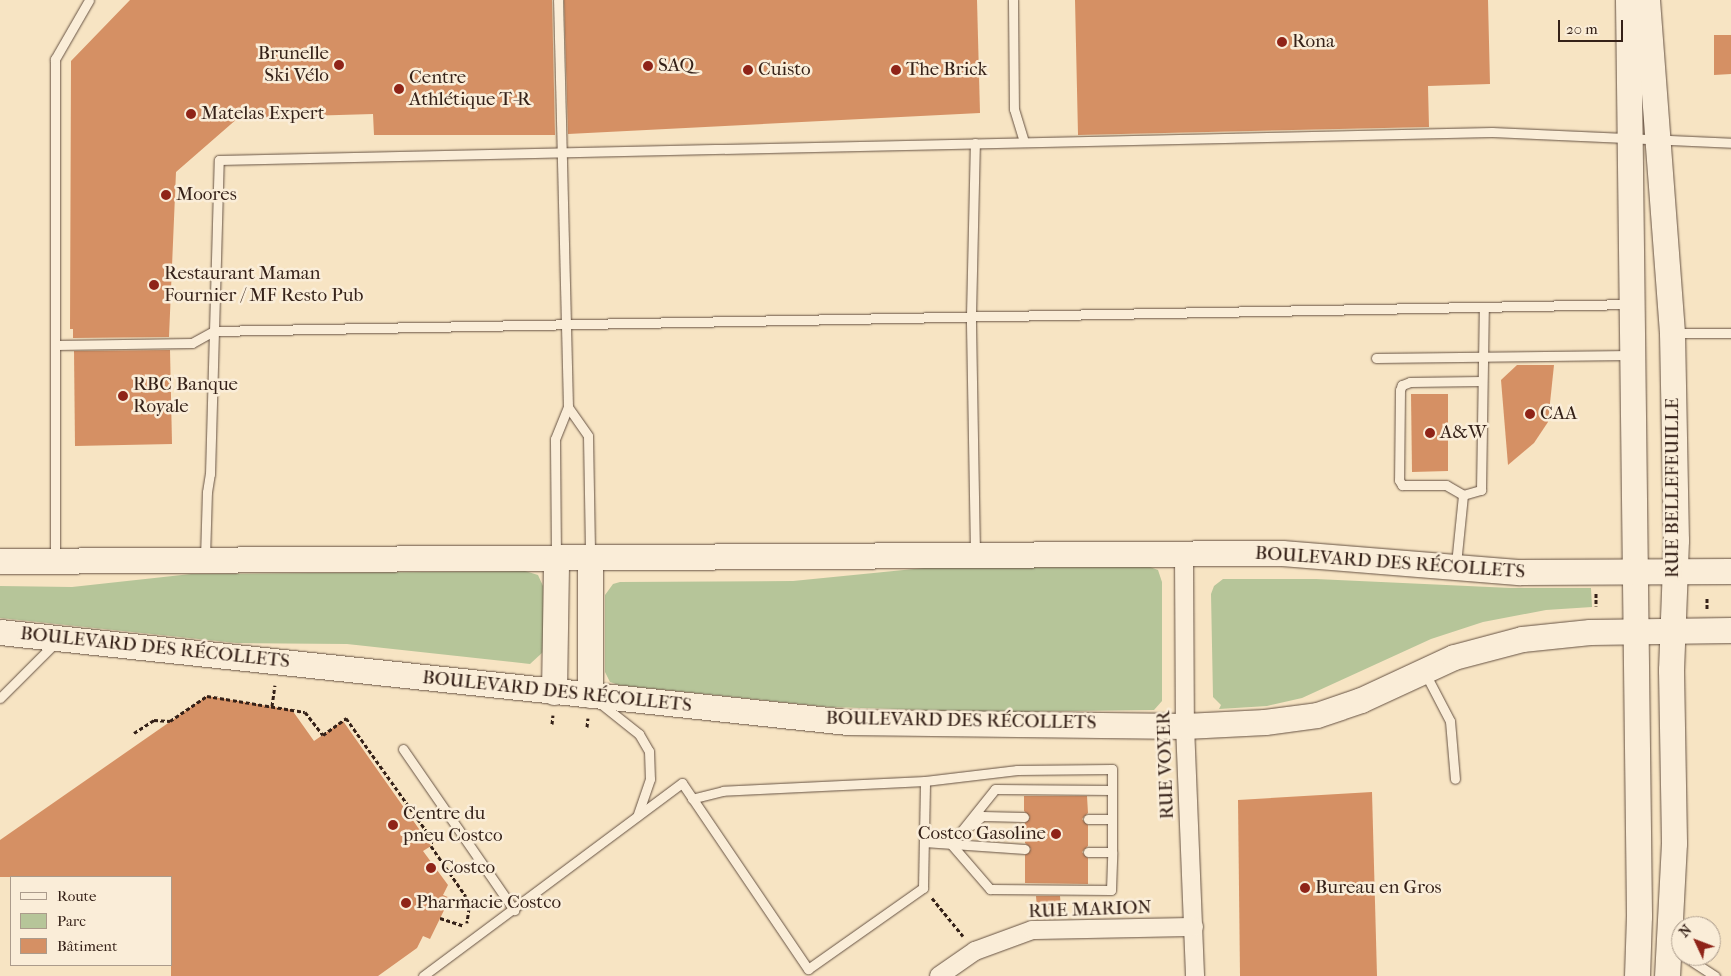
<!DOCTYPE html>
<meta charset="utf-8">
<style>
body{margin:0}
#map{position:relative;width:1731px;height:976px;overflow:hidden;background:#f7e4c3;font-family:"IM FELL French Canon",serif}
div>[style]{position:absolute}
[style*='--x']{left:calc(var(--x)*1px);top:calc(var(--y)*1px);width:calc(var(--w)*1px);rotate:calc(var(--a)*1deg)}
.green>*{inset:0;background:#b6c599}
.building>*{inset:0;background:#d59064}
.path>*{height:3px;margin-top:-1.5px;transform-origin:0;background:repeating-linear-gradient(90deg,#352118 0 4px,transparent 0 6.5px)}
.roads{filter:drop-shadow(0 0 1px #665243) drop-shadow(0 0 1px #665243)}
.lane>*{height:9px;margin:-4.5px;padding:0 4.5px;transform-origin:4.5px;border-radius:4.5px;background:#faedd8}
.street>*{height:18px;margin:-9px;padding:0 9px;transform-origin:9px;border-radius:9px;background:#faedd8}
.secondary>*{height:25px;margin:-12.5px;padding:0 12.5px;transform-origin:12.5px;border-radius:12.5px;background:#faedd8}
.dots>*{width:14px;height:14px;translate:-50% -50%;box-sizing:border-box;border:2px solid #faedd8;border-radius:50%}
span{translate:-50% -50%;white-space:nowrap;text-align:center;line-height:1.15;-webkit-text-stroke:5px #faedd8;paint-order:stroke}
.poi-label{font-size:19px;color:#352118}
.left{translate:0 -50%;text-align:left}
.right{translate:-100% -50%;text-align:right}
.street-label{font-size:19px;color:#352118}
.legend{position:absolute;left:10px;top:876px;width:162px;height:90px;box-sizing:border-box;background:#faedd8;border:1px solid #ab9b8b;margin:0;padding:6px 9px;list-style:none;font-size:15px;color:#352118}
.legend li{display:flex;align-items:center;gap:10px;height:25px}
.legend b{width:25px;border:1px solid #ab9b8b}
.north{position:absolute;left:1671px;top:916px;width:50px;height:50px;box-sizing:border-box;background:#faedd8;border:1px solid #ab9b8b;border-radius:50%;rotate:313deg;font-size:14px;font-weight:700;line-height:20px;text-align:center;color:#352118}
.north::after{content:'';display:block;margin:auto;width:18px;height:22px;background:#8f2418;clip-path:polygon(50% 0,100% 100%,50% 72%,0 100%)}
.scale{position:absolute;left:1558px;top:20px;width:65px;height:22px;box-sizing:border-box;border:2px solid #352118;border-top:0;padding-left:6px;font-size:15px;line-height:18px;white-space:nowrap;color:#352118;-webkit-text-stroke:4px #faedd8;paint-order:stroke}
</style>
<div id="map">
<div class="green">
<i style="clip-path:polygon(1150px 567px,1158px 570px,1162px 582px,1162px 701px,1154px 710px,987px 712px,830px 707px,619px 685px,610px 682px,605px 672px,605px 595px,613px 584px,620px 582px,793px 581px,924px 568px)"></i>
<i style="clip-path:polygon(525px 571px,538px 575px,543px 586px,543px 652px,530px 664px,347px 644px,236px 643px,0 618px,0 586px,72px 587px,191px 574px)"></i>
<i style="clip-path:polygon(1223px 579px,1316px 579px,1511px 588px,1591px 588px,1592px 607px,1546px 610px,1483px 622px,1431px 639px,1302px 698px,1267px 706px,1219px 709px,1221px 705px,1213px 697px,1211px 594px,1214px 586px)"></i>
</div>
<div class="building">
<i style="clip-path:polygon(130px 0,552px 0,555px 135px,374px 135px,373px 114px,238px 118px,176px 172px,169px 337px,73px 338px,73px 329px,70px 329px,71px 61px)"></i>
<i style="clip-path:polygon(564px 0,977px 0,980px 113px,568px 134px)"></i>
<i style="clip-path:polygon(1075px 0,1488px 0,1490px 84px,1428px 86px,1429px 127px,1078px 135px)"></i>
<i style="clip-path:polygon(1714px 35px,1731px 35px,1731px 74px,1714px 75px)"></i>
<i style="clip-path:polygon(170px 350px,172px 444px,75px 446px,74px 351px)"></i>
<i style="clip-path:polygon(1517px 365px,1554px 365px,1548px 422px,1534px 443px,1508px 465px,1501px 380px)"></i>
<i style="clip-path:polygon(1411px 394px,1448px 394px,1448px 471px,1412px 472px)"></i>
<i style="clip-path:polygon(207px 696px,292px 710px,314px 741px,343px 721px,431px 846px,423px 851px,448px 885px,443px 895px,450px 898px,430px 939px,423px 936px,417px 948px,378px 976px,171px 976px,171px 877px,0 877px,0 840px)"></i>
<i style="clip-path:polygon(1372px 792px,1377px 976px,1240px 976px,1238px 800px)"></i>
<i style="clip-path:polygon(1024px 796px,1087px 796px,1088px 813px,1082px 819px,1088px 825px,1088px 846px,1082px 852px,1088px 858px,1088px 884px,1025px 883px,1025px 855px,1031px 849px,1025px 843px,1025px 823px,1030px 817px,1024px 811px)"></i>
<i style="clip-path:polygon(1036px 896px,1060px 896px,1061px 908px,1037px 909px)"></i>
</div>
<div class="path">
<i style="--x:1596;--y:593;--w:13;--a:90"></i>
<i style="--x:1707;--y:609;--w:12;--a:-90"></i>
<i style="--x:272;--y:706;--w:21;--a:-82"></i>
<i style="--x:552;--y:724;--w:9;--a:-84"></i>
<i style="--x:587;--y:727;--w:9;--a:-84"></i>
<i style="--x:134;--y:733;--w:24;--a:-33"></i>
<i style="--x:154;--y:720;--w:16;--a:4"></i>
<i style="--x:170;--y:721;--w:45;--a:-34"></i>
<i style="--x:207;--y:696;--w:99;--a:9.3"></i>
<i style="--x:305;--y:712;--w:29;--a:52"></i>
<i style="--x:323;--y:735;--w:29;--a:-36"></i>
<i style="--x:346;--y:718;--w:148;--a:54.6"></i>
<i style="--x:432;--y:839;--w:7;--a:98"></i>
<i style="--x:431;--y:846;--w:60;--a:55.2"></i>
<i style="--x:465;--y:895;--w:14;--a:73"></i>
<i style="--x:469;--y:908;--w:15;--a:98"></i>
<i style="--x:932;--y:898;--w:49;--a:50.8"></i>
<i style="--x:440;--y:918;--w:25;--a:18"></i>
</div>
<div class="roads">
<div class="lane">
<i style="--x:1013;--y:0;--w:109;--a:89.5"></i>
<i style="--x:1014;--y:109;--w:34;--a:73"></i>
<i style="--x:1674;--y:333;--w:57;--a:0"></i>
<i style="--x:56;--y:345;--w:136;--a:-0.8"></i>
<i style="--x:192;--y:343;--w:25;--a:-29"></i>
<i style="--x:214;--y:331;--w:1416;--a:-1.09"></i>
<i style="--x:1376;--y:358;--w:254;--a:-0.7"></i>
<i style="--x:1482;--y:381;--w:72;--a:179.2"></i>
<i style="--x:1410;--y:382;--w:9;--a:159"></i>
<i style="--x:1402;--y:385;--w:5;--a:112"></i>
<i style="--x:1400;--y:390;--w:90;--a:90.6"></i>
<i style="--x:1399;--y:480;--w:6;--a:59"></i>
<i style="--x:1402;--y:485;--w:44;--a:0"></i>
<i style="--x:1446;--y:485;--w:20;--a:30"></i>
<i style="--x:1463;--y:495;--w:19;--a:-16"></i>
<i style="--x:1481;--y:490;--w:183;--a:-89.1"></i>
<i style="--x:568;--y:407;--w:35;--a:55"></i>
<i style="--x:588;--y:436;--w:119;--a:89"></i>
<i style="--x:975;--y:553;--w:238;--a:-91"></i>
<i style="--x:971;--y:315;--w:172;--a:-88.7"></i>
<i style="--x:556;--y:557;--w:118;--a:-90.5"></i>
<i style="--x:555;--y:439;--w:35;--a:-68"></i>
<i style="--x:568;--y:407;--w:407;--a:-91.4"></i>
<i style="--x:205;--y:558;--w:66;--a:-88.3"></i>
<i style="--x:207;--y:492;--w:18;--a:-81"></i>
<i style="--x:210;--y:474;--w:314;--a:-88.4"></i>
<i style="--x:219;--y:160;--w:1273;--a:-1.26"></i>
<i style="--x:1492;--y:132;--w:239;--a:2.6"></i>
<i style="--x:55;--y:560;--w:501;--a:-90"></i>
<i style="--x:55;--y:59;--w:68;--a:-60"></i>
<i style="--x:1456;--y:564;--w:69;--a:-84.2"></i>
<i style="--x:1425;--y:673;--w:54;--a:62.5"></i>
<i style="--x:1450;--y:721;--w:58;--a:85.1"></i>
<i style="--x:0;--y:698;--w:81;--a:-45"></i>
<i style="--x:600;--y:703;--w:50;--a:38.5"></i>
<i style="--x:639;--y:734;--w:20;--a:60"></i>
<i style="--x:649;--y:751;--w:28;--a:88"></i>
<i style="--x:650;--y:779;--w:39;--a:109"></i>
<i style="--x:403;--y:749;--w:196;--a:55.4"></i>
<i style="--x:925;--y:781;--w:93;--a:-6.8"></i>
<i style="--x:1017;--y:770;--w:95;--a:-0.6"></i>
<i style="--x:1112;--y:769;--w:83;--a:90"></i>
<i style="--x:1112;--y:852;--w:24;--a:180"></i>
<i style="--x:1088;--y:819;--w:24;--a:0"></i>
<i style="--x:972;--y:825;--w:13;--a:-42"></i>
<i style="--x:982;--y:816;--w:42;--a:1.4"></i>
<i style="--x:924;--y:842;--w:101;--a:4"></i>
<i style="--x:951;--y:844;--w:60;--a:49.1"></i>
<i style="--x:990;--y:889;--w:121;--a:0.5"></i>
<i style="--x:1111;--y:890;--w:38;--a:-88"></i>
<i style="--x:951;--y:844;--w:70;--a:-51.3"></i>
<i style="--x:995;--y:789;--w:117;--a:0.5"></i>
<i style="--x:1684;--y:956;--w:37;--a:33"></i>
<i style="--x:423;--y:976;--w:323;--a:-36.7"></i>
<i style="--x:682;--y:783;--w:225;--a:55.9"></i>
<i style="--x:808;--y:969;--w:141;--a:-35.2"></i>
<i style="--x:923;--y:888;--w:107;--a:-88.9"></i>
<i style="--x:925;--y:781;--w:202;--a:177.2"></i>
<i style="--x:723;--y:791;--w:32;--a:166"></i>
</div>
<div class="street">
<i style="--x:1184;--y:553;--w:173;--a:89.7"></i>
<i style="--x:1185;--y:726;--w:250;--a:87.7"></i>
<i style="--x:939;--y:976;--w:44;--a:-34.8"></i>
<i style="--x:975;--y:951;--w:61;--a:-20.2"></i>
<i style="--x:1032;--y:930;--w:162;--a:-1.1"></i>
</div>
<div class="secondary">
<i style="--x:1628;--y:0;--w:916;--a:89.31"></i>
<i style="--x:1639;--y:916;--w:60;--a:91.9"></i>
<i style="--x:1647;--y:0;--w:334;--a:85.7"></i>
<i style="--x:1672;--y:333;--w:207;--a:88.9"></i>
<i style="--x:1676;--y:540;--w:130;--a:92.2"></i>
<i style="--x:1671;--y:670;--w:173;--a:89"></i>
<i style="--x:1674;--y:843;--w:133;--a:93"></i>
<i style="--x:0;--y:561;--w:1282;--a:-0.36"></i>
<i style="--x:1282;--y:553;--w:239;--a:4.6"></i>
<i style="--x:1520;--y:572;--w:211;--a:-0.3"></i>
<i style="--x:0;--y:632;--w:853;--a:6.06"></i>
<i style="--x:848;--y:722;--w:337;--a:0.7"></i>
<i style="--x:1185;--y:726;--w:80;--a:-2.9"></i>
<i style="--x:1265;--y:722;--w:52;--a:-7.7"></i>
<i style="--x:1317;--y:715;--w:46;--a:-18.8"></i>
<i style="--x:1361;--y:700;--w:102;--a:-24.8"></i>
<i style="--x:1454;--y:657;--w:70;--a:-14.8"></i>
<i style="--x:1522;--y:639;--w:68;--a:-5.9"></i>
<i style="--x:1590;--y:632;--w:141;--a:-0.8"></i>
<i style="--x:554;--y:692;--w:134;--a:-89.1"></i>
<i style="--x:590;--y:695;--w:137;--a:-90"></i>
</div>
</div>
<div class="dots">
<i style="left:1282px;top:42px;background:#8f2418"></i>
<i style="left:339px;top:65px;background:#8f2418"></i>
<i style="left:648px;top:66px;background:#8f2418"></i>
<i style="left:748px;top:70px;background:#8f2418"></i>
<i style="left:896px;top:70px;background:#8f2418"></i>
<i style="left:399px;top:89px;background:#8f2418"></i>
<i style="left:191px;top:114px;background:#8f2418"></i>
<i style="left:166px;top:195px;background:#8f2418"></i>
<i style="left:154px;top:285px;background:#8f2418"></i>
<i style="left:123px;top:396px;background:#8f2418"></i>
<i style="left:1530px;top:414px;background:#8f2418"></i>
<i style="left:1430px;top:433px;background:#8f2418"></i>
<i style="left:393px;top:825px;background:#8f2418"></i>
<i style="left:1056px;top:834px;background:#8f2418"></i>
<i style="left:431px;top:868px;background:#8f2418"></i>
<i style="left:1305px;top:888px;background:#8f2418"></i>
<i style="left:406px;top:903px;background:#8f2418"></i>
</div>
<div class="poi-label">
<span class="left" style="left:1292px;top:42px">Rona</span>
<span class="right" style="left:329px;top:65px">Brunelle<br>Ski Vélo</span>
<span class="left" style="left:658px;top:66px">SAQ</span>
<span class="left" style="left:758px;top:70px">Cuisto</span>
<span class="left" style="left:906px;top:70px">The Brick</span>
<span class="left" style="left:409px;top:89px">Centre<br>Athlétique T-R</span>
<span class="left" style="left:201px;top:114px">Matelas Expert</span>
<span class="left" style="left:176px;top:195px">Moores</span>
<span class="left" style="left:164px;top:285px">Restaurant Maman<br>Fournier / MF Resto Pub</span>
<span class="left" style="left:133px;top:396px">RBC Banque<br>Royale</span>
<span class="left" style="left:1540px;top:414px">CAA</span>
<span class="left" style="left:1440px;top:433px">A&amp;W</span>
<span class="left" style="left:403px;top:825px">Centre du<br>pneu Costco</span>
<span class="right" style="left:1046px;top:834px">Costco Gasoline</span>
<span class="left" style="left:441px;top:868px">Costco</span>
<span class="left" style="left:1315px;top:888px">Bureau en Gros</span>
<span class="left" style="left:416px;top:903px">Pharmacie Costco</span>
</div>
<div class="street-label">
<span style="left:1673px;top:488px;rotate:-90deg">RUE BELLEFEUILLE</span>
<span style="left:1390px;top:563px;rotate:4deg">BOULEVARD DES RÉCOLLETS</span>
<span style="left:155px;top:648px;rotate:6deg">BOULEVARD DES RÉCOLLETS</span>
<span style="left:557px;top:692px;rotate:6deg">BOULEVARD DES RÉCOLLETS</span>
<span style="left:961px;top:721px;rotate:1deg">BOULEVARD DES RÉCOLLETS</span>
<span style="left:1166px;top:765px;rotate:-92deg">RUE VOYER</span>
<span style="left:1090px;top:910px;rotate:-2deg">RUE MARION</span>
</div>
<ul class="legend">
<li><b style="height:6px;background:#faedd8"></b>Route</li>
<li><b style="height:14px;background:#b6c599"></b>Parc</li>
<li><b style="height:14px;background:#d59064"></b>Bâtiment</li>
</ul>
<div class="north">N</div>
<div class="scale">20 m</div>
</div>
